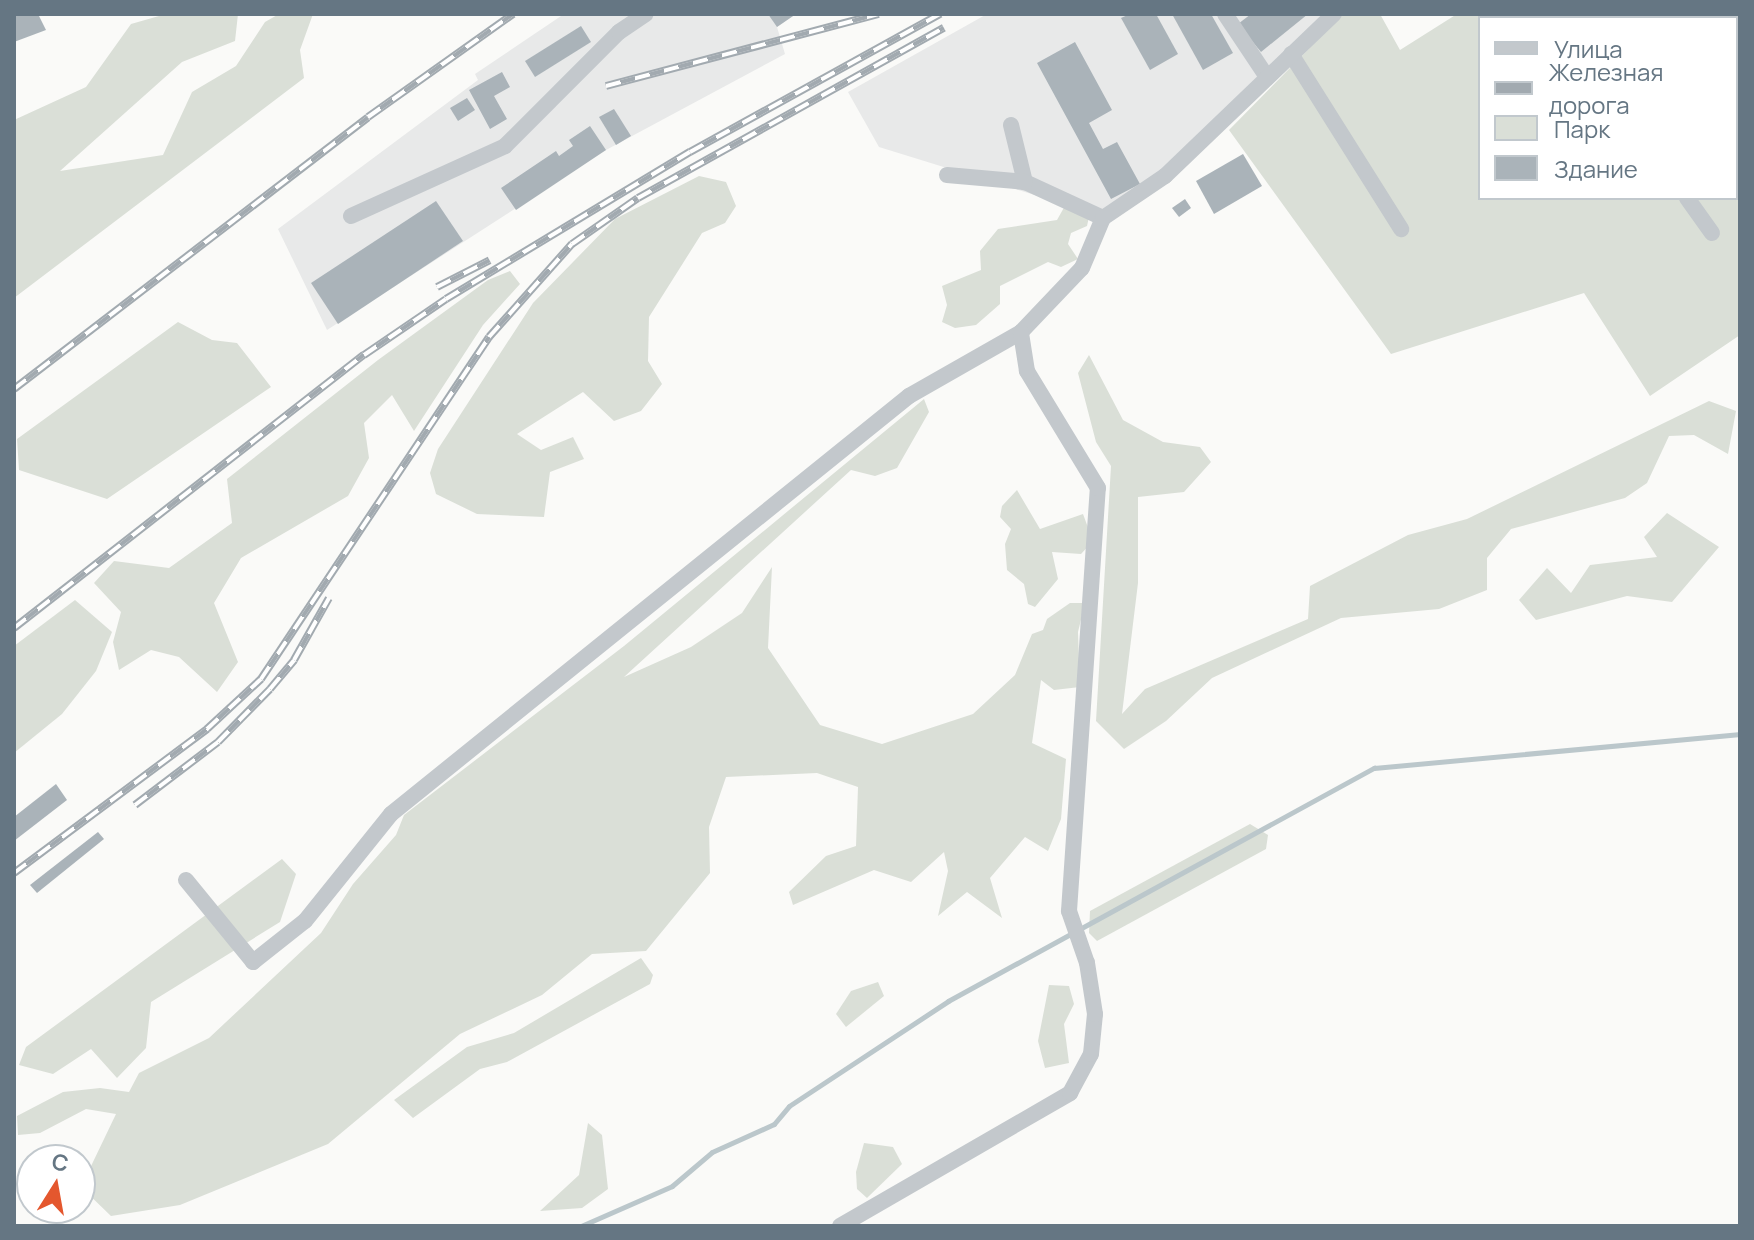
<!DOCTYPE html>
<meta charset="utf-8">
<style>
body{margin:0}
#map{position:relative;width:1754px;height:1240px;overflow:hidden;background:#fafaf8;font-family:Manrope,sans-serif}
div>[style]{position:absolute}
[style*='--x']{left:calc(var(--x)*1px);top:calc(var(--y)*1px);width:calc(var(--w)*1px);rotate:calc(var(--a)*1deg)}
.built>*{inset:0;background:#e8e9e9}
.green>*{inset:0;background:#dadfd7}
.stream>*{height:5px;margin:-2.5px;padding:0 2.5px;transform-origin:2.5px;border-radius:2.5px;background:#bbc7cb}
.building>*{inset:0;background:#aab3b9}
.minor>*{height:16px;margin:-8px;padding:0 8px;transform-origin:8px;border-radius:8px;background:#c3c8cc}
.rail>*{height:8px;margin-top:-4px;transform-origin:0;background:repeating-linear-gradient(90deg,#fff 0 15px,#a2aab0 0 30px);box-sizing:border-box;border-block:2px solid #a2aab0}
span{translate:-50% -50%;white-space:nowrap;text-align:center;line-height:1.15;-webkit-text-stroke:8px #fff;paint-order:stroke}
.frame{position:absolute;inset:0;border:16px solid #657683;pointer-events:none}
.legend{position:absolute;left:1478px;top:16px;width:260px;height:184px;box-sizing:border-box;background:#fff;border:2px solid #c1c8cd;margin:0;padding:10px 14px;list-style:none;font-size:24px;color:#657683}
.legend li{display:flex;align-items:center;gap:16px;height:40px}
.legend b{width:40px;border:2px solid #c1c8cd}
.north{position:absolute;left:16px;top:1144px;width:80px;height:80px;box-sizing:border-box;background:#fff;border:2px solid #c1c8cd;border-radius:50%;rotate:11deg;font-size:22px;font-weight:700;line-height:32px;text-align:center;color:#657683}
.north::after{content:'';display:block;margin:auto;width:28px;height:36px;background:#e4572e;clip-path:polygon(50% 0,100% 100%,50% 72%,0 100%)}
</style>
<div id="map">
<div class="built">
<i style="clip-path:polygon(564px 14px,796px 14px,777px 27px,785px 54px,606px 150px,327px 330px,278px 229px,478px 80px,475px 74px)"></i>
<i style="clip-path:polygon(987px 14px,1326px 14px,1143px 186px,1096px 214px,879px 147px,848px 92px)"></i>
</div>
<div class="green">
<i style="clip-path:polygon(166px 14px,238px 14px,235px 41px,182px 62px,60px 171px,163px 155px,192px 92px,236px 66px,265px 22px,279px 14px,313px 14px,300px 50px,304px 78px,14px 298px,14px 120px,86px 87px,131px 24px)"></i>
<i style="clip-path:polygon(evenodd,1343px 14px,1380px 14px,1400px 50px,1457px 14px,1740px 14px,1740px 335px,1650px 396px,1584px 293px,1391px 354px,1229px 130px,1343px 14px,1480px 18px,1736px 18px,1736px 198px,1480px 198px,1480px 18px)"></i>
<i style="clip-path:polygon(699px 176px,726px 182px,736px 206px,725px 223px,702px 233px,649px 317px,648px 361px,662px 384px,641px 411px,614px 421px,583px 392px,517px 434px,541px 450px,573px 437px,584px 459px,550px 472px,544px 517px,477px 514px,436px 494px,430px 473px,438px 449px,533px 303px,615px 219px)"></i>
<i style="clip-path:polygon(1066px 204px,1089px 217px,1087px 226px,1071px 233px,1068px 244px,1078px 259px,1061px 267px,1048px 262px,1000px 286px,1000px 304px,976px 325px,955px 328px,942px 322px,947px 305px,942px 286px,981px 270px,980px 251px,998px 229px,1057px 220px)"></i>
<i style="clip-path:polygon(510px 271px,520px 284px,483px 325px,414px 431px,392px 395px,364px 423px,369px 458px,348px 496px,241px 558px,214px 603px,238px 662px,217px 692px,179px 657px,151px 650px,119px 670px,113px 642px,121px 612px,94px 583px,114px 561px,169px 568px,232px 523px,227px 479px,378px 360px,488px 280px)"></i>
<i style="clip-path:polygon(178px 322px,212px 340px,237px 343px,271px 387px,107px 499px,19px 470px,17px 439px)"></i>
<i style="clip-path:polygon(1089px 355px,1123px 420px,1163px 442px,1200px 447px,1211px 462px,1184px 492px,1138px 497px,1138px 583px,1122px 714px,1145px 689px,1308px 619px,1310px 586px,1408px 535px,1467px 519px,1709px 401px,1736px 411px,1728px 454px,1694px 435px,1669px 436px,1647px 483px,1625px 498px,1511px 529px,1487px 558px,1487px 590px,1439px 609px,1341px 618px,1212px 678px,1166px 721px,1124px 749px,1096px 721px,1111px 466px,1096px 442px,1078px 373px)"></i>
<i style="clip-path:polygon(924px 399px,929px 412px,897px 468px,875px 476px,851px 470px,624px 677px,691px 647px,742px 613px,772px 567px,768px 648px,820px 725px,882px 744px,973px 714px,1015px 675px,1032px 634px,1043px 630px,1047px 619px,1070px 603px,1085px 603px,1078px 632px,1080px 687px,1054px 690px,1041px 680px,1032px 743px,1066px 759px,1061px 819px,1048px 851px,1025px 837px,990px 878px,1002px 918px,967px 892px,938px 916px,948px 871px,944px 852px,911px 882px,874px 870px,793px 905px,789px 892px,826px 856px,856px 846px,858px 787px,817px 773px,726px 777px,709px 827px,710px 873px,646px 951px,592px 954px,542px 995px,460px 1034px,328px 1144px,180px 1205px,111px 1216px,81px 1187px,116px 1114px,86px 1109px,40px 1133px,18px 1135px,17px 1116px,63px 1092px,100px 1088px,129px 1092px,139px 1073px,209px 1038px,321px 933px,353px 884px,396px 835px,404px 815px,624px 646px)"></i>
<i style="clip-path:polygon(1017px 490px,1040px 529px,1083px 514px,1093px 541px,1081px 554px,1052px 552px,1058px 579px,1035px 607px,1028px 604px,1024px 584px,1007px 570px,1005px 544px,1011px 529px,1000px 517px,1002px 506px)"></i>
<i style="clip-path:polygon(1667px 513px,1719px 547px,1672px 602px,1627px 596px,1536px 620px,1519px 600px,1547px 568px,1571px 593px,1590px 565px,1657px 557px,1644px 537px)"></i>
<i style="clip-path:polygon(75px 600px,112px 632px,96px 671px,62px 714px,14px 753px,14px 646px)"></i>
<i style="clip-path:polygon(1250px 824px,1268px 835px,1266px 849px,1097px 941px,1089px 933px,1090px 911px)"></i>
<i style="clip-path:polygon(282px 859px,296px 874px,280px 922px,151px 1002px,146px 1048px,117px 1078px,91px 1049px,53px 1074px,19px 1065px,26px 1047px)"></i>
<i style="clip-path:polygon(641px 958px,653px 975px,650px 984px,507px 1062px,480px 1069px,413px 1118px,394px 1100px,467px 1047px,514px 1033px)"></i>
<i style="clip-path:polygon(878px 982px,884px 996px,846px 1027px,836px 1014px,851px 991px)"></i>
<i style="clip-path:polygon(1049px 985px,1069px 986px,1074px 1004px,1064px 1024px,1069px 1063px,1045px 1068px,1038px 1041px)"></i>
<i style="clip-path:polygon(588px 1123px,602px 1135px,608px 1189px,582px 1208px,540px 1211px,579px 1175px)"></i>
<i style="clip-path:polygon(864px 1143px,893px 1147px,902px 1164px,867px 1198px,857px 1189px,856px 1172px)"></i>
</div>
<div class="stream">
<i style="--x:581;--y:1226;--w:99;--a:-23.7"></i>
<i style="--x:672;--y:1186;--w:52;--a:-40.4"></i>
<i style="--x:712;--y:1152;--w:68;--a:-24.3"></i>
<i style="--x:774;--y:1124;--w:23;--a:-50"></i>
<i style="--x:789;--y:1106;--w:191;--a:-33.4"></i>
<i style="--x:948;--y:1001;--w:486;--a:-28.7"></i>
<i style="--x:1374;--y:768;--w:368;--a:-5.3"></i>
</div>
<div class="building">
<i style="clip-path:polygon(14px 14px,38px 14px,46px 30px,14px 42px)"></i>
<i style="clip-path:polygon(768px 14px,796px 14px,777px 27px)"></i>
<i style="clip-path:polygon(1130px 14px,1156px 14px,1178px 54px,1150px 70px,1121px 18px)"></i>
<i style="clip-path:polygon(1172px 14px,1211px 14px,1233px 53px,1203px 70px)"></i>
<i style="clip-path:polygon(1251px 14px,1308px 14px,1261px 52px,1238px 24px)"></i>
<i style="clip-path:polygon(581px 26px,591px 42px,535px 77px,525px 61px)"></i>
<i style="clip-path:polygon(1075px 42px,1112px 110px,1089px 123px,1103px 149px,1117px 142px,1140px 184px,1111px 199px,1037px 63px)"></i>
<i style="clip-path:polygon(502px 72px,510px 87px,494px 96px,507px 119px,490px 129px,469px 90px)"></i>
<i style="clip-path:polygon(467px 98px,475px 110px,458px 121px,450px 108px)"></i>
<i style="clip-path:polygon(614px 109px,631px 136px,616px 145px,599px 117px)"></i>
<i style="clip-path:polygon(590px 126px,606px 150px,516px 210px,501px 188px,556px 151px,559px 156px,573px 146px,569px 140px)"></i>
<i style="clip-path:polygon(1243px 154px,1262px 186px,1214px 214px,1196px 181px)"></i>
<i style="clip-path:polygon(1185px 199px,1191px 208px,1179px 217px,1172px 208px)"></i>
<i style="clip-path:polygon(436px 201px,463px 241px,338px 324px,311px 283px)"></i>
<i style="clip-path:polygon(56px 784px,67px 800px,14px 841px,14px 817px)"></i>
<i style="clip-path:polygon(98px 832px,104px 839px,37px 893px,30px 885px)"></i>
</div>
<div class="minor">
<i style="--x:1225;--y:14;--w:76;--a:56.3"></i>
<i style="--x:1547;--y:14;--w:5;--a:53"></i>
<i style="--x:1291;--y:54;--w:207;--a:57.8"></i>
<i style="--x:1011;--y:125;--w:59;--a:76.2"></i>
<i style="--x:1025;--y:182;--w:86;--a:24.8"></i>
<i style="--x:947;--y:175;--w:78;--a:5.1"></i>
<i style="--x:1687;--y:198;--w:43;--a:54.5"></i>
<i style="--x:351;--y:216;--w:169;--a:-24.4"></i>
<i style="--x:505;--y:146;--w:161;--a:-45"></i>
<i style="--x:619;--y:32;--w:32;--a:-34"></i>
<i style="--x:186;--y:880;--w:106;--a:50.7"></i>
<i style="--x:253;--y:962;--w:66;--a:-38.3"></i>
<i style="--x:305;--y:921;--w:137;--a:-51.2"></i>
<i style="--x:391;--y:814;--w:666;--a:-38.9"></i>
<i style="--x:909;--y:396;--w:129;--a:-29.7"></i>
<i style="--x:1021;--y:332;--w:88;--a:-46.4"></i>
<i style="--x:1082;--y:268;--w:54;--a:-67.2"></i>
<i style="--x:1103;--y:218;--w:75;--a:-34.1"></i>
<i style="--x:1165;--y:176;--w:234;--a:-43.8"></i>
<i style="--x:840;--y:1226;--w:266;--a:-30"></i>
<i style="--x:1070;--y:1093;--w:44;--a:-61.7"></i>
<i style="--x:1091;--y:1054;--w:40;--a:-84.3"></i>
<i style="--x:1095;--y:1014;--w:52;--a:-98.9"></i>
<i style="--x:1087;--y:963;--w:55;--a:-109.1"></i>
<i style="--x:1069;--y:911;--w:424;--a:-86.1"></i>
<i style="--x:1098;--y:488;--w:137;--a:-121.3"></i>
<i style="--x:1027;--y:371;--w:39;--a:-99"></i>
</div>
<div class="rail">
<i style="--x:606;--y:86;--w:282;--a:-14.8"></i>
<i style="--x:437;--y:287;--w:59;--a:-27"></i>
<i style="--x:14;--y:389;--w:446;--a:-37.5"></i>
<i style="--x:368;--y:117;--w:178;--a:-35.4"></i>
<i style="--x:14;--y:628;--w:444;--a:-38"></i>
<i style="--x:364;--y:355;--w:99;--a:-34.3"></i>
<i style="--x:446;--y:299;--w:285;--a:-31.1"></i>
<i style="--x:690;--y:152;--w:286;--a:-28.9"></i>
<i style="--x:135;--y:805;--w:104;--a:-37.2"></i>
<i style="--x:218;--y:742;--w:74;--a:-45.5"></i>
<i style="--x:270;--y:689;--w:38;--a:-50"></i>
<i style="--x:294;--y:660;--w:71;--a:-60.6"></i>
<i style="--x:14;--y:873;--w:241;--a:-36.7"></i>
<i style="--x:207;--y:729;--w:74;--a:-42.8"></i>
<i style="--x:261;--y:679;--w:411;--a:-56.3"></i>
<i style="--x:489;--y:337;--w:125;--a:-48.3"></i>
<i style="--x:572;--y:244;--w:80;--a:-34.9"></i>
<i style="--x:638;--y:198;--w:350;--a:-29.1"></i>
</div>
<div class="frame"></div>
<ul class="legend">
<li><b style="height:10px;background:#c3c8cc"></b>Улица</li>
<li><b style="height:10px;background:#a2aab0"></b>Железная дорога</li>
<li><b style="height:22px;background:#dadfd7"></b>Парк</li>
<li><b style="height:22px;background:#aab3b9"></b>Здание</li>
</ul>
<div class="north">С</div>
</div>
